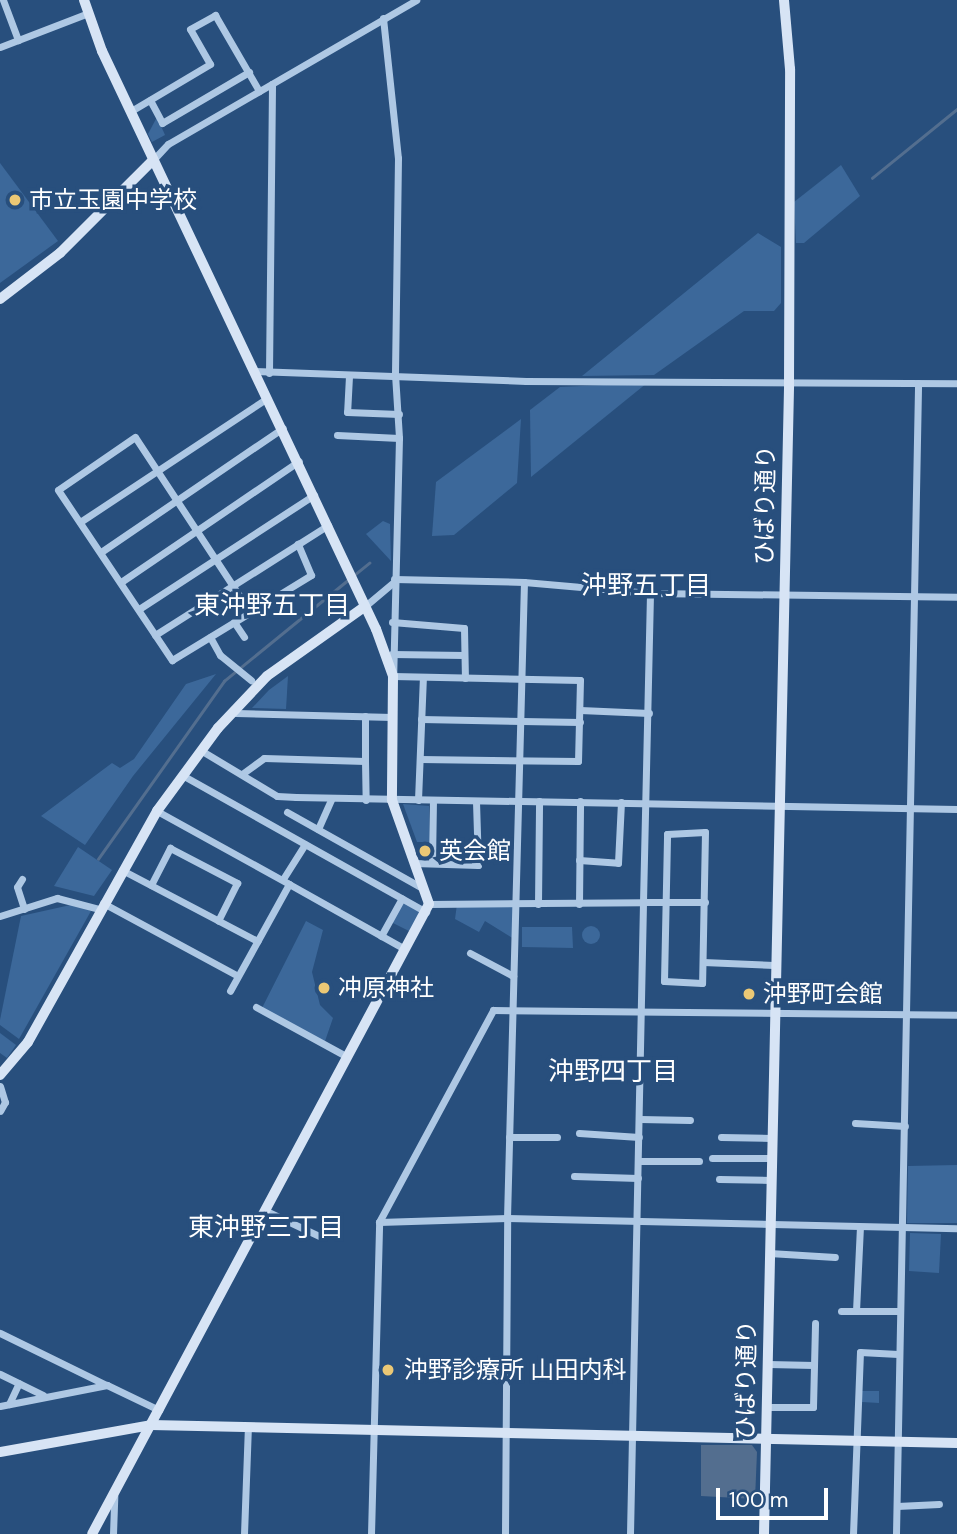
<!DOCTYPE html>
<meta charset="utf-8">
<style>
body{margin:0}
#map{position:relative;width:957px;height:1534px;overflow:hidden;background:#284f7d;font-family:"DM Sans","Noto Sans JP",sans-serif}
div>[style]{position:absolute}
[style*='--x']{left:calc(var(--x)*1px);top:calc(var(--y)*1px);width:calc(var(--w)*1px);rotate:calc(var(--a)*1deg)}
.green>*{inset:0;background:#3c689a}
.round{border-radius:50%}
.water>*{inset:0;background:#536e8f}
.stream>*{height:2.5px;margin:-1.25px;padding:0 1.25px;transform-origin:1.25px;border-radius:1.25px;background:#536e8f}
.street>*{height:7px;margin:-3.5px;padding:0 3.5px;transform-origin:3.5px;border-radius:3.5px;background:#aec8e4}
.secondary>*{height:10px;margin:-5px;padding:0 5px;transform-origin:5px;border-radius:5px;background:#d7e4f5}
.dots>*{width:19px;height:19px;translate:-50% -50%;box-sizing:border-box;border:4px solid #284f7d;border-radius:50%}
span{translate:-50% -50%;white-space:nowrap;text-align:center;line-height:1.15;-webkit-text-stroke:7px #284f7d;paint-order:stroke}
.poi-label{font-size:24px;color:#fff}
.left{translate:0 -50%;text-align:left}
.street-label{font-size:24px;color:#fff}
.neighbourhood-label{font-size:26px;color:#fff}
.scale{position:absolute;left:716px;top:1488px;width:112px;height:32px;box-sizing:border-box;border:4px solid #fff;border-top:0;padding-left:9px;font-size:21px;line-height:24px;white-space:nowrap;color:#fff;-webkit-text-stroke:5px #284f7d;paint-order:stroke}
</style>
<div id="map">
<div class="green">
<i style="clip-path:polygon(157px 117px,165px 135px,152px 142px,148px 134px)"></i>
<i style="clip-path:polygon(0 163px,58px 241px,0 283px)"></i>
<i style="clip-path:polygon(841px 165px,860px 196px,804px 243px,796px 243px,794px 202px)"></i>
<i style="clip-path:polygon(758px 233px,781px 247px,781px 303px,774px 311px,744px 311px,654px 375px,582px 376px)"></i>
<i style="clip-path:polygon(647px 383px,531px 477px,530px 410px,560px 387px)"></i>
<i style="clip-path:polygon(521px 419px,517px 483px,454px 535px,432px 536px,436px 482px)"></i>
<i style="clip-path:polygon(383px 521px,390px 524px,391px 561px,366px 534px)"></i>
<i style="clip-path:polygon(216px 674px,133px 776px,85px 845px,41px 816px,112px 763px,120px 768px,134px 759px,186px 684px)"></i>
<i style="clip-path:polygon(288px 676px,286px 709px,252px 708px,269px 690px)"></i>
<i style="clip-path:polygon(403px 804px,429px 806px,430px 842px,417px 842px)"></i>
<i style="clip-path:polygon(78px 847px,112px 870px,94px 896px,54px 886px)"></i>
<i style="clip-path:polygon(402px 898px,426px 912px,411px 932px,389px 921px)"></i>
<i style="clip-path:polygon(75px 904px,91px 911px,19px 1039px,0 1025px,0 1020px,21px 916px)"></i>
<i style="clip-path:polygon(457px 904px,515px 904px,514px 939px,485px 921px,479px 932px,455px 919px)"></i>
<i style="clip-path:polygon(306px 921px,323px 930px,312px 972px,320px 1005px,333px 1018px,324px 1044px,261px 1010px)"></i>
<i class="round" style="left:582px;top:926px;width:18px;height:18px"></i>
<i style="clip-path:polygon(522px 927px,572px 927px,573px 948px,522px 947px)"></i>
<i style="clip-path:polygon(0 1033px,16px 1045px,7px 1058px,0 1053px)"></i>
<i style="clip-path:polygon(957px 1165px,957px 1223px,907px 1223px,908px 1166px)"></i>
<i style="clip-path:polygon(910px 1233px,941px 1234px,939px 1273px,909px 1271px)"></i>
<i style="clip-path:polygon(862px 1391px,879px 1391px,879px 1403px,862px 1402px)"></i>
</div>
<div class="water">
<i style="clip-path:polygon(701px 1445px,752px 1445px,757px 1452px,755px 1499px,701px 1496px)"></i>
</div>
<div class="stream">
<i style="--x:872;--y:178;--w:109;--a:-39.1"></i>
<i style="--x:353;--y:576;--w:21;--a:-39"></i>
<i style="--x:98;--y:859;--w:218;--a:-54.7"></i>
<i style="--x:224;--y:681;--w:160;--a:-39.2"></i>
</div>
<div class="street">
<i style="--x:3;--y:0;--w:43;--a:69.4"></i>
<i style="--x:383;--y:18;--w:141;--a:83.9"></i>
<i style="--x:398;--y:158;--w:216;--a:90.8"></i>
<i style="--x:395;--y:374;--w:64;--a:86.4"></i>
<i style="--x:399;--y:438;--w:238;--a:91.4"></i>
<i style="--x:393;--y:676;--w:187;--a:1.2"></i>
<i style="--x:580;--y:680;--w:81;--a:91.4"></i>
<i style="--x:578;--y:761;--w:158;--a:-179.3"></i>
<i style="--x:0;--y:47;--w:94;--a:-21.1"></i>
<i style="--x:150;--y:100;--w:26;--a:62"></i>
<i style="--x:162;--y:123;--w:101;--a:-30.4"></i>
<i style="--x:131;--y:111;--w:92;--a:-30.7"></i>
<i style="--x:210;--y:64;--w:40;--a:-119.7"></i>
<i style="--x:190;--y:29;--w:29;--a:-29"></i>
<i style="--x:215;--y:15;--w:88;--a:59.9"></i>
<i style="--x:153;--y:160;--w:22;--a:-47"></i>
<i style="--x:168;--y:144;--w:287;--a:-30.1"></i>
<i style="--x:255;--y:371;--w:271;--a:2.1"></i>
<i style="--x:526;--y:381;--w:431;--a:0.3"></i>
<i style="--x:269;--y:373;--w:289;--a:-89.4"></i>
<i style="--x:349;--y:376;--w:36;--a:93"></i>
<i style="--x:347;--y:412;--w:52;--a:2.2"></i>
<i style="--x:337;--y:435;--w:62;--a:2.8"></i>
<i style="--x:80;--y:522;--w:224;--a:-33.5"></i>
<i style="--x:101;--y:552;--w:220;--a:-34.3"></i>
<i style="--x:394;--y:579;--w:130;--a:1.3"></i>
<i style="--x:524;--y:582;--w:126;--a:5"></i>
<i style="--x:650;--y:593;--w:307;--a:0.7"></i>
<i style="--x:121;--y:582;--w:215;--a:-34.2"></i>
<i style="--x:364;--y:607;--w:39;--a:-40"></i>
<i style="--x:139;--y:609;--w:209;--a:-33.1"></i>
<i style="--x:250;--y:612;--w:209;--a:-123.3"></i>
<i style="--x:135;--y:437;--w:93;--a:145.5"></i>
<i style="--x:58;--y:490;--w:205;--a:56.2"></i>
<i style="--x:172;--y:660;--w:163;--a:-31.4"></i>
<i style="--x:311;--y:575;--w:34;--a:-113"></i>
<i style="--x:234;--y:622;--w:18;--a:56"></i>
<i style="--x:392;--y:622;--w:72;--a:4.8"></i>
<i style="--x:464;--y:628;--w:50;--a:88.9"></i>
<i style="--x:155;--y:635;--w:205;--a:-32.4"></i>
<i style="--x:210;--y:637;--w:21;--a:61"></i>
<i style="--x:220;--y:655;--w:40;--a:39"></i>
<i style="--x:392;--y:654;--w:72;--a:0.8"></i>
<i style="--x:580;--y:710;--w:69;--a:2.5"></i>
<i style="--x:236;--y:713;--w:156;--a:1.5"></i>
<i style="--x:365;--y:716;--w:45;--a:90"></i>
<i style="--x:421;--y:719;--w:159;--a:1.1"></i>
<i style="--x:202;--y:751;--w:87;--a:31"></i>
<i style="--x:277;--y:796;--w:19;--a:3"></i>
<i style="--x:296;--y:797;--w:661;--a:1.04"></i>
<i style="--x:242;--y:774;--w:27;--a:-36"></i>
<i style="--x:264;--y:758;--w:101;--a:1.7"></i>
<i style="--x:365;--y:761;--w:39;--a:89"></i>
<i style="--x:182;--y:775;--w:280;--a:29.3"></i>
<i style="--x:418;--y:800;--w:123;--a:-87.7"></i>
<i style="--x:157;--y:811;--w:151;--a:28.9"></i>
<i style="--x:289;--y:884;--w:122;--a:118.9"></i>
<i style="--x:287;--y:812;--w:157;--a:29.3"></i>
<i style="--x:318;--y:829;--w:32;--a:-66"></i>
<i style="--x:705;--y:832;--w:151;--a:91.1"></i>
<i style="--x:702;--y:983;--w:38;--a:-177"></i>
<i style="--x:664;--y:981;--w:147;--a:-88.8"></i>
<i style="--x:667;--y:834;--w:38;--a:-3"></i>
<i style="--x:579;--y:860;--w:39;--a:4"></i>
<i style="--x:618;--y:863;--w:61;--a:-87.2"></i>
<i style="--x:414;--y:863;--w:64;--a:1.8"></i>
<i style="--x:478;--y:865;--w:64;--a:-91.8"></i>
<i style="--x:432;--y:863;--w:63;--a:-89.1"></i>
<i style="--x:122;--y:870;--w:153;--a:27.7"></i>
<i style="--x:22;--y:879;--w:9;--a:122"></i>
<i style="--x:17;--y:887;--w:23;--a:72"></i>
<i style="--x:283;--y:879;--w:41;--a:-57.8"></i>
<i style="--x:289;--y:884;--w:131;--a:29.3"></i>
<i style="--x:151;--y:885;--w:42;--a:-62.8"></i>
<i style="--x:170;--y:848;--w:76;--a:27.6"></i>
<i style="--x:237;--y:883;--w:42;--a:116.6"></i>
<i style="--x:103;--y:903;--w:153;--a:28.4"></i>
<i style="--x:429;--y:904;--w:214;--a:-0.5"></i>
<i style="--x:643;--y:902;--w:309;--a:-88.7"></i>
<i style="--x:538;--y:904;--w:103;--a:-89.4"></i>
<i style="--x:579;--y:904;--w:103;--a:-89.4"></i>
<i style="--x:0;--y:916;--w:60;--a:-17.5"></i>
<i style="--x:57;--y:898;--w:43;--a:14.7"></i>
<i style="--x:381;--y:936;--w:43;--a:-61.1"></i>
<i style="--x:470;--y:953;--w:49;--a:28.1"></i>
<i style="--x:703;--y:962;--w:71;--a:2.4"></i>
<i style="--x:256;--y:1007;--w:102;--a:28.6"></i>
<i style="--x:0;--y:1086;--w:17;--a:73"></i>
<i style="--x:5;--y:1102;--w:10;--a:119"></i>
<i style="--x:640;--y:1119;--w:50;--a:1.1"></i>
<i style="--x:855;--y:1123;--w:50;--a:3.4"></i>
<i style="--x:579;--y:1133;--w:60;--a:3.8"></i>
<i style="--x:509;--y:1137;--w:48;--a:0"></i>
<i style="--x:721;--y:1137;--w:50;--a:1.1"></i>
<i style="--x:712;--y:1158;--w:59;--a:0"></i>
<i style="--x:639;--y:1161;--w:60;--a:0"></i>
<i style="--x:574;--y:1176;--w:64;--a:1.8"></i>
<i style="--x:719;--y:1179;--w:51;--a:1.1"></i>
<i style="--x:264;--y:1210;--w:63;--a:25.3"></i>
<i style="--x:379;--y:1222;--w:128;--a:-1.8"></i>
<i style="--x:507;--y:1218;--w:450;--a:1.3"></i>
<i style="--x:769;--y:1253;--w:66;--a:3.5"></i>
<i style="--x:841;--y:1311;--w:58;--a:0"></i>
<i style="--x:856;--y:1311;--w:84;--a:-87.3"></i>
<i style="--x:0;--y:1333;--w:118;--a:26.1"></i>
<i style="--x:768;--y:1364;--w:46;--a:1.2"></i>
<i style="--x:0;--y:1374;--w:48;--a:26"></i>
<i style="--x:9;--y:1404;--w:23;--a:-65"></i>
<i style="--x:0;--y:1406;--w:109;--a:-11.1"></i>
<i style="--x:107;--y:1385;--w:58;--a:25.7"></i>
<i style="--x:767;--y:1407;--w:46;--a:0"></i>
<i style="--x:813;--y:1407;--w:84;--a:-88.6"></i>
<i style="--x:897;--y:1506;--w:42;--a:-2.7"></i>
<i style="--x:113;--y:1534;--w:38;--a:-88"></i>
<i style="--x:244;--y:1534;--w:107;--a:-87.9"></i>
<i style="--x:371;--y:1534;--w:312;--a:-88.5"></i>
<i style="--x:379;--y:1222;--w:241;--a:-61.7"></i>
<i style="--x:493;--y:1010;--w:464;--a:0.6"></i>
<i style="--x:505;--y:1534;--w:316;--a:-89.6"></i>
<i style="--x:507;--y:1218;--w:636;--a:-88.47"></i>
<i style="--x:630;--y:1534;--w:632;--a:-88.82"></i>
<i style="--x:643;--y:902;--w:62;--a:0"></i>
<i style="--x:853;--y:1534;--w:182;--a:-87.8"></i>
<i style="--x:860;--y:1352;--w:38;--a:3"></i>
<i style="--x:896;--y:1534;--w:1151;--a:-88.9"></i>
</div>
<div class="secondary">
<i style="--x:84;--y:0;--w:54;--a:70.6"></i>
<i style="--x:102;--y:51;--w:640;--a:64.64"></i>
<i style="--x:376;--y:629;--w:50;--a:70.1"></i>
<i style="--x:393;--y:676;--w:124;--a:90.5"></i>
<i style="--x:392;--y:800;--w:110;--a:70.4"></i>
<i style="--x:429;--y:904;--w:714;--a:118.14"></i>
<i style="--x:0;--y:299;--w:76;--a:-37.5"></i>
<i style="--x:60;--y:253;--w:132;--a:-45"></i>
<i style="--x:0;--y:1075;--w:43;--a:-49.7"></i>
<i style="--x:28;--y:1042;--w:265;--a:-60.8"></i>
<i style="--x:157;--y:811;--w:103;--a:-53.7"></i>
<i style="--x:218;--y:728;--w:71;--a:-46.7"></i>
<i style="--x:267;--y:676;--w:119;--a:-35.4"></i>
<i style="--x:0;--y:1452;--w:153;--a:-10.1"></i>
<i style="--x:151;--y:1425;--w:806;--a:1.28"></i>
<i style="--x:764;--y:1534;--w:1149;--a:-88.75"></i>
<i style="--x:789;--y:385;--w:316;--a:-89.8"></i>
<i style="--x:790;--y:69;--w:69;--a:-95"></i>
</div>
<div class="dots">
<i style="left:15px;top:200px;background:#ebc875"></i>
<i style="left:425px;top:851px;background:#ebc875"></i>
<i style="left:324px;top:988px;background:#ebc875"></i>
<i style="left:749px;top:994px;background:#ebc875"></i>
<i style="left:388px;top:1370px;background:#ebc875"></i>
</div>
<div class="poi-label">
<span class="left" style="left:29px;top:200px">市立玉園中学校</span>
<span class="left" style="left:439px;top:851px">英会館</span>
<span class="left" style="left:338px;top:988px">冲原神社</span>
<span class="left" style="left:763px;top:994px">沖野町会館</span>
<span class="left" style="left:404px;top:1370px">沖野診療所 山田内科</span>
</div>
<div class="street-label">
<span style="left:765px;top:505px;rotate:-89deg">ひばり通り</span>
<span style="left:746px;top:1380px;rotate:-89deg">ひばり通り</span>
</div>
<div class="neighbourhood-label">
<span style="left:646px;top:586px">沖野五丁目</span>
<span style="left:272px;top:606px">東沖野五丁目</span>
<span style="left:613px;top:1072px">沖野四丁目</span>
<span style="left:266px;top:1228px">東沖野三丁目</span>
</div>
<div class="scale">100 m</div>
</div>
